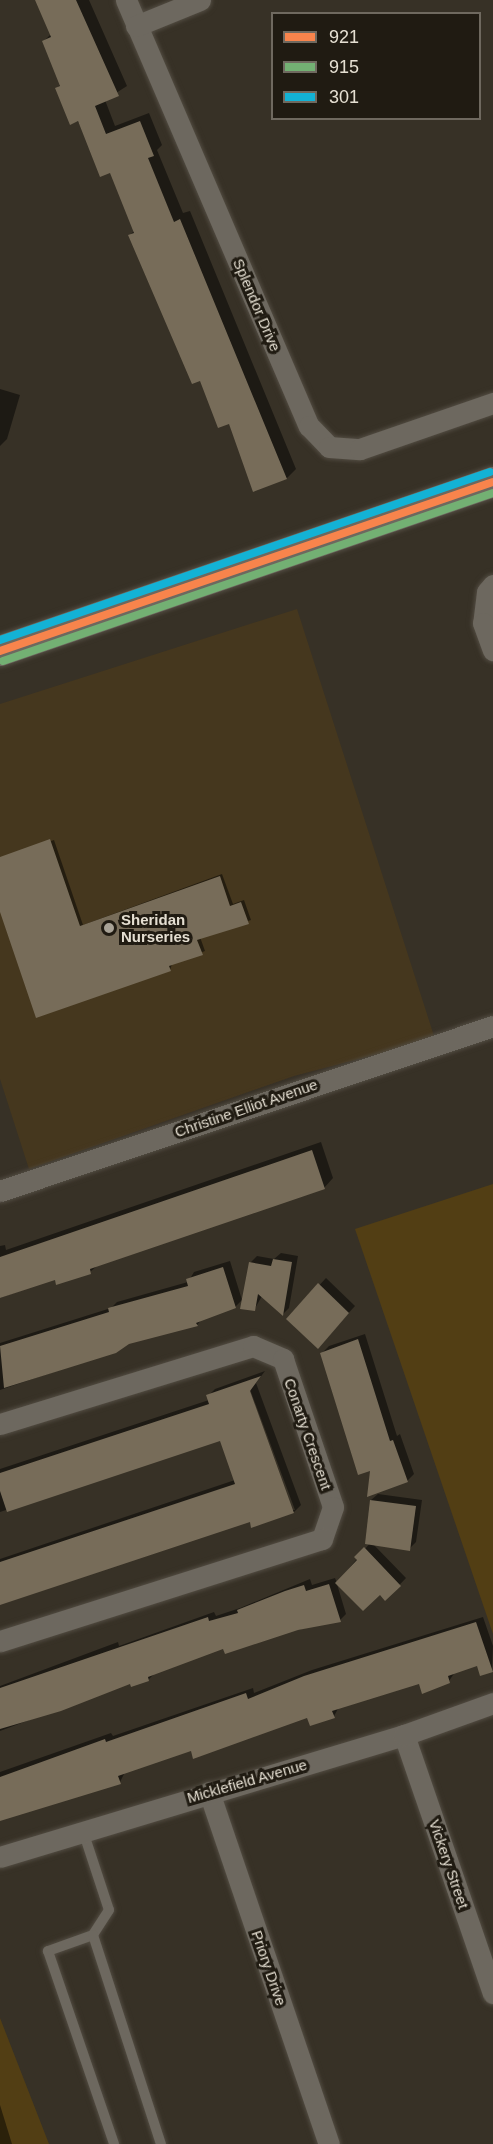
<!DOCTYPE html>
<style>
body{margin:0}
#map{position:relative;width:493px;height:2144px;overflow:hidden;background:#373126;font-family:Arial,sans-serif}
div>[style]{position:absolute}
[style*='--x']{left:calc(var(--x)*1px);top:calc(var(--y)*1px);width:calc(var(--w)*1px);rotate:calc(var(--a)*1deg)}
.built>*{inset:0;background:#45371e}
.green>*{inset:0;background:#523e14}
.shadow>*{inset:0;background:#0007}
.building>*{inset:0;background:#776c59}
.roads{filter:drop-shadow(0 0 2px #524c42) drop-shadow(0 0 2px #524c42)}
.lane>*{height:10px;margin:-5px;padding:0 5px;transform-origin:5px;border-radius:5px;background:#6d685f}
.street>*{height:21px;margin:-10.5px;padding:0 10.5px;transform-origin:10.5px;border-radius:10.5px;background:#6d685f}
.secondary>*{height:30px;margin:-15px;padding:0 15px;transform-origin:15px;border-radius:15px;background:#6d685f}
.bus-1>*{height:8px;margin:-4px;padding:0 4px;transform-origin:4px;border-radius:4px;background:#f8844c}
.bus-2>*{height:8px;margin:-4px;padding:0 4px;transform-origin:4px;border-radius:4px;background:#73b073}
.bus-3>*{height:8px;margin:-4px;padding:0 4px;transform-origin:4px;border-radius:4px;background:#13b2d5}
.dots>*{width:16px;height:16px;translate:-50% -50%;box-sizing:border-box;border:3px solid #201b12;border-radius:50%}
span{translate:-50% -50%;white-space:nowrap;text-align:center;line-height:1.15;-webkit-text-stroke:6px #201b12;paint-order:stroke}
.street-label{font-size:15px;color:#e5dfd2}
.poi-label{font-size:15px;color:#e5dfd2;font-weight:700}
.left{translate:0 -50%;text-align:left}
.legend{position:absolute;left:271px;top:12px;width:210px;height:108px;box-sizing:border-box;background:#201b12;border:2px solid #6f695f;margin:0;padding:8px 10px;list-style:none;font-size:18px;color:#e5dfd2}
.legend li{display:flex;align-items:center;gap:12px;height:30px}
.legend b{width:30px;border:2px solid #6f695f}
</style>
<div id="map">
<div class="built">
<i style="clip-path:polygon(297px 609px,435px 1039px,294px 1076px,29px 1169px,0 1079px,0 704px)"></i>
</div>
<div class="green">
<i style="clip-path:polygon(493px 1184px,493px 1634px,355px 1229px)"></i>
<i style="clip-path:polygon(0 2018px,49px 2144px,0 2144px)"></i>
</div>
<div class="shadow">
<i style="clip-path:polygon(37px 0,89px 0,127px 86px,105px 100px,115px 126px,149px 113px,162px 145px,157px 150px,183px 213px,190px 211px,296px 469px,287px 478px,254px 490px,229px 422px,201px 379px,130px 235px,135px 230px,111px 171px,56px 89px,61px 84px,44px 41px,51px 34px)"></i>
<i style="clip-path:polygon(0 389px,20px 395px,7px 439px,0 446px)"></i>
<i style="clip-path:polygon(54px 840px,83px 925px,222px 874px,233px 904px,244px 900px,251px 920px,200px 937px,205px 951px,172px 964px,170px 970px,0 908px,0 858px)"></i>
<i style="clip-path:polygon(321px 1142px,333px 1178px,324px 1188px,98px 1265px,90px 1272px,56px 1278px,0 1298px,0 1246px,5px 1245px,6px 1250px)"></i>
<i style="clip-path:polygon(281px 1253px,298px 1256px,289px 1308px,283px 1314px,262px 1296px,254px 1310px,250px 1263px,257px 1256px,274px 1259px)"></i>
<i style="clip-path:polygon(230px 1261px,242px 1300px,235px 1307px,203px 1318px,197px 1325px,129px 1343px,116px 1351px,0 1390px,0 1343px,111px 1308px,117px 1302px,188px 1282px,194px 1272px)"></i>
<i style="clip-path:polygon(326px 1278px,355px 1306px,324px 1340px,288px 1319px)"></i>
<i style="clip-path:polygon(365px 1334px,397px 1436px,400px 1434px,414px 1474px,407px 1481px,322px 1353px,329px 1346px)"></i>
<i style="clip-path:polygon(evenodd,265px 1371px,256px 1383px,301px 1505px,294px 1512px,252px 1526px,250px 1520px,0 1603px,0 1559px,235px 1480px,221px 1439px,0 1512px,0 1469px,209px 1400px,208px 1396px,215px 1389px,265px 1371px,248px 1384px,295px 1510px,292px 1510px,246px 1385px,248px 1384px)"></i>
<i style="clip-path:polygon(378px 1494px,422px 1500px,416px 1542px,409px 1549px,373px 1544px,406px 1578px,386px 1599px,380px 1593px,337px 1584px,346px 1614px,340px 1620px,224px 1647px,156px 1672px,149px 1679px,132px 1685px,131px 1682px,0 1731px,0 1686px,118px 1642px,119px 1646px,214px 1612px,216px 1616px,240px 1608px,310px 1579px,312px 1585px,335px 1578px,337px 1583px,370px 1543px,371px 1500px)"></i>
<i style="clip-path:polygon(483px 1617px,493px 1646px,492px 1670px,478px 1664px,455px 1672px,449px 1681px,420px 1682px,339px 1707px,334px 1716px,308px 1717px,192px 1749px,125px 1772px,120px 1782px,0 1820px,0 1772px,111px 1733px,113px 1736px,253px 1688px,254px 1693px,312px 1670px)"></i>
<i style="clip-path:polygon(0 2105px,12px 2144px,0 2144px)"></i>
</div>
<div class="building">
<i style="clip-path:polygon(35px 0,76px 0,119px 96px,95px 106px,106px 134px,140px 121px,154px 156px,148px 158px,174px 222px,180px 219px,287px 479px,253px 492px,229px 424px,218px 428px,200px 381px,192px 384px,128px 235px,134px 233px,110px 173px,100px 177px,78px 121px,70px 125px,55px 88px,60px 86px,42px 41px,51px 37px)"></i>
<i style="clip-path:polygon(50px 839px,80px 926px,220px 876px,230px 906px,241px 902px,249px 924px,197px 940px,203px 955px,169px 966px,171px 971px,36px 1018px,0 912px,0 857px)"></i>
<i style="clip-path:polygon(312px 1150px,325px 1189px,90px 1269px,91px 1274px,56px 1285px,55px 1280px,0 1298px,0 1257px)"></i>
<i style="clip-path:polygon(273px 1259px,292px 1262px,283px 1316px,258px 1294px,255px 1311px,240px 1309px,249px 1262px,271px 1266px)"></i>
<i style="clip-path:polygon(223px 1267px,236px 1308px,196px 1323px,198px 1326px,129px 1344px,116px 1353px,4px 1388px,0 1346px,109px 1312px,108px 1308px,188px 1286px,186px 1279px)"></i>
<i style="clip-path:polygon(318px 1283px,349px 1313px,318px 1349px,286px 1319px)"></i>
<i style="clip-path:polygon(358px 1339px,390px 1441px,393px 1440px,408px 1482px,367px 1497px,370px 1471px,358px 1475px,320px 1353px)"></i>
<i style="clip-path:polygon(261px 1376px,250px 1391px,294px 1513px,251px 1528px,250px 1522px,0 1605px,0 1562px,235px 1484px,220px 1441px,7px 1512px,0 1491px,0 1473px,209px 1404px,206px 1395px)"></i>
<i style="clip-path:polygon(370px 1500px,416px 1506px,410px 1551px,365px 1544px)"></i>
<i style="clip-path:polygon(364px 1547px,401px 1586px,385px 1601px,380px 1595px,363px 1611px,335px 1583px,357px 1560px,354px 1557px)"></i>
<i style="clip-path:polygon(329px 1584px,341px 1622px,298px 1630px,225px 1654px,223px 1649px,148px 1677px,149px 1681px,131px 1687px,130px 1684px,61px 1711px,0 1729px,0 1688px,208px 1617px,209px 1621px,238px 1613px,237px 1610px,285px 1591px,304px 1585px,306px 1591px)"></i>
<i style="clip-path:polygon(476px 1622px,493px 1672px,480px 1676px,477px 1666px,448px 1676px,450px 1683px,422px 1694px,419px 1684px,332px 1711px,335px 1718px,310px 1726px,307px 1718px,193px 1759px,191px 1751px,118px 1776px,121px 1784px,0 1821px,0 1777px,105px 1739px,106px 1742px,246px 1693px,248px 1699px,304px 1676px)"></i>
</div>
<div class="roads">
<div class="lane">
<i style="--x:83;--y:1831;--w:83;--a:71.8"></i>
<i style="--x:109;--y:1910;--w:30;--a:123"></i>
<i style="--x:93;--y:1935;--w:48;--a:160.4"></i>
<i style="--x:48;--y:1951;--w:204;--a:71.1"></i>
<i style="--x:93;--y:1935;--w:220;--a:72"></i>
</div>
<div class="street">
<i style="--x:126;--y:0;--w:464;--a:66.8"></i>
<i style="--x:309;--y:426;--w:29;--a:46"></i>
<i style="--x:329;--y:447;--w:31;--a:4"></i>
<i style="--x:360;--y:449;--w:141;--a:-19.1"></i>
<i style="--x:136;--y:26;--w:69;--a:-22.1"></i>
<i style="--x:493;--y:585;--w:9;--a:131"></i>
<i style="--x:487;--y:592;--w:31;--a:97"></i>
<i style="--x:483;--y:623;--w:29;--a:70"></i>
<i style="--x:0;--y:1191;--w:520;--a:-18.5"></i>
<i style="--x:0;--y:1424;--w:265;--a:-17.1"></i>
<i style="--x:253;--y:1346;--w:33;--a:23"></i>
<i style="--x:283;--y:1359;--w:156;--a:71.3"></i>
<i style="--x:333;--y:1507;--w:34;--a:109"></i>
<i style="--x:322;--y:1539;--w:338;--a:162.4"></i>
<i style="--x:404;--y:1735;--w:273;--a:71"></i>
<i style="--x:209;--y:1792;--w:372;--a:71.2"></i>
<i style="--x:0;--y:1857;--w:422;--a:-16.8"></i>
<i style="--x:404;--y:1735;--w:95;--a:-19.8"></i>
</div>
<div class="secondary">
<i style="--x:0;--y:651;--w:521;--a:-18.92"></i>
</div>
</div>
<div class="bus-1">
<i style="--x:0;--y:651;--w:521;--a:-18.92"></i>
</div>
<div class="bus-2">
<i style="--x:3;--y:661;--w:518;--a:-18.92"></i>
</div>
<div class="bus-3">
<i style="--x:0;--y:640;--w:518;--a:-18.92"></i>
</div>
<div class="dots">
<i style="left:109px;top:928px;background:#a8a296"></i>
</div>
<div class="street-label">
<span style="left:257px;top:305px;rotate:67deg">Splendor Drive</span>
<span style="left:246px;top:1108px;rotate:-19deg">Christine Elliot Avenue</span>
<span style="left:308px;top:1434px;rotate:71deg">Conarty Crescent</span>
<span style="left:247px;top:1781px;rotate:-16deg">Micklefield Avenue</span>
<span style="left:449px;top:1864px;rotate:71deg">Vickery Street</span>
<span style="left:269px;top:1968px;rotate:71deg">Priory Drive</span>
</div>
<div class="poi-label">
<span class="left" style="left:121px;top:928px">Sheridan<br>Nurseries</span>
</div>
<ul class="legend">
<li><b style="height:8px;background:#f8844c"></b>921</li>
<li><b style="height:8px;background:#73b073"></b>915</li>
<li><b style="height:8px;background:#13b2d5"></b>301</li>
</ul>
</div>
